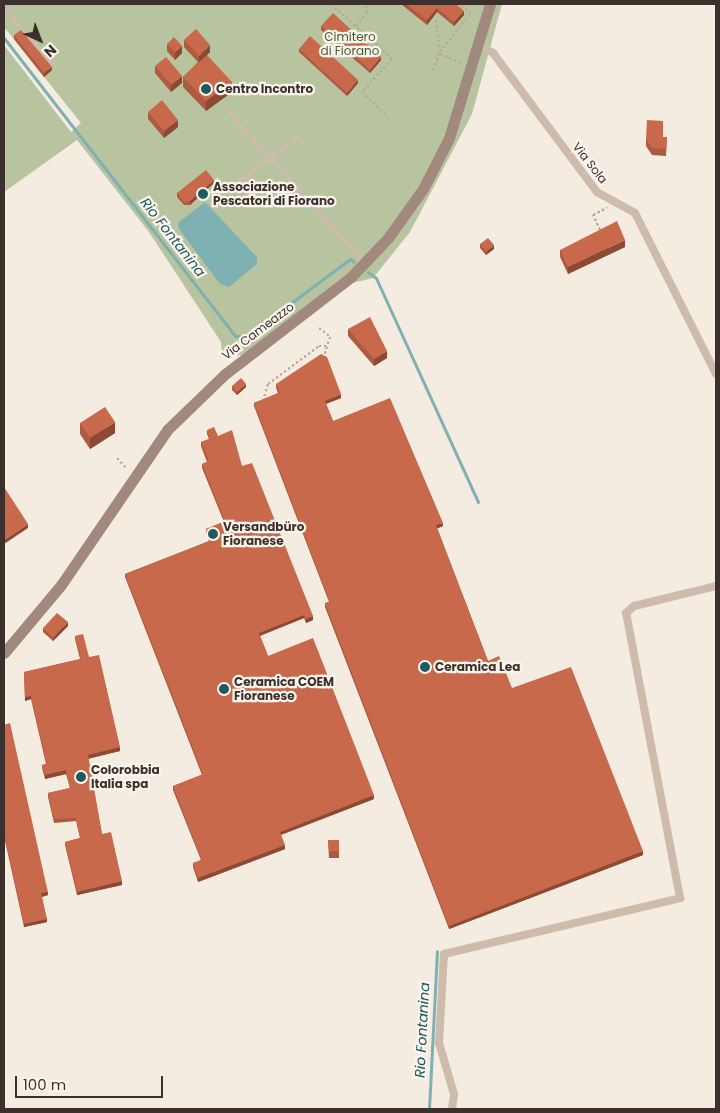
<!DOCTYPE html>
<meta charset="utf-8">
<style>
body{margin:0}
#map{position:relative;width:720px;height:1113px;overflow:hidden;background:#f4ebe1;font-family:Poppins,sans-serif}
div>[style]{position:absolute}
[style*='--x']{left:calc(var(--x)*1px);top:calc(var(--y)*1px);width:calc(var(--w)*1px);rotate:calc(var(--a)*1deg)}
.green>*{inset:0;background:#b8c4a0}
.water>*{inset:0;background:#7fb0b2}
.stream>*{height:3px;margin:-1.5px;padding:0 1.5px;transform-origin:1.5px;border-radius:1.5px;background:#7fb0b2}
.path>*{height:2px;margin-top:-1px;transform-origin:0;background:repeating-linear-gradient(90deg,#b9a596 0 2.5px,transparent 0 5px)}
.lane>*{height:4px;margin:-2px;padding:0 2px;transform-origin:2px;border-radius:2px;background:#cdbbac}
.street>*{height:8px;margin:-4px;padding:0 4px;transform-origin:4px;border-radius:4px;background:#cdbbac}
.secondary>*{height:11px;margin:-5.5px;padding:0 5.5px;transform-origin:5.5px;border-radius:5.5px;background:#a18a7d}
.wall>*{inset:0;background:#ac5a40}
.shaded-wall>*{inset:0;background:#8c4a34}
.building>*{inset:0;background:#c8694b}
.dots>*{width:14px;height:14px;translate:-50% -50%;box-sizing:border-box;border:2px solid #fbf5ee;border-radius:50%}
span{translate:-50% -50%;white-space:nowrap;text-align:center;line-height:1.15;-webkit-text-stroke:4.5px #fbf5ee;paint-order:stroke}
.park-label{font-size:12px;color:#4a5a2e}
.poi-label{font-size:12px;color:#3b302b;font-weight:700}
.left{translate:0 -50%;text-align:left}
.street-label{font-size:12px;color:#3b302b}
.water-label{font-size:14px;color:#1f5a5e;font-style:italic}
.frame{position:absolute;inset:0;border:5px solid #3b302b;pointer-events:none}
.north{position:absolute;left:15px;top:15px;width:50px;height:50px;-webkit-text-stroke:4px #fbf5ee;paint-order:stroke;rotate:137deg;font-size:14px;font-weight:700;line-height:20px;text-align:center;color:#3b302b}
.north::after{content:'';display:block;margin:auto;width:18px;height:22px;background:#3b302b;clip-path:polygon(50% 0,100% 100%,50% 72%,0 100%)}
.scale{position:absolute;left:15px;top:1076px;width:148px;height:22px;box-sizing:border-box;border:2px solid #3b302b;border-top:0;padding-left:6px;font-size:15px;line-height:18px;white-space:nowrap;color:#3b302b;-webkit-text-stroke:4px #fbf5ee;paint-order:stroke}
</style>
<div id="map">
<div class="green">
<i style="clip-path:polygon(4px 4px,502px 4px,472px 114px,410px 232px,373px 278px,340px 286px,251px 355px,222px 355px,221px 342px,149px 232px,77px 140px,4px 192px,4px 45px,71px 132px,81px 123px,4px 27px)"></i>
</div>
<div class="water">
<i style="clip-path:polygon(205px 202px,257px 257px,257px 264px,229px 287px,220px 284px,179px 229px,178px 223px)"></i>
</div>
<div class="stream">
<i style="--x:4;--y:38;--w:377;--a:52.2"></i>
<i style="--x:235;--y:336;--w:12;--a:0"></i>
<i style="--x:247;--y:336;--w:129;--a:-36.8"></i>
<i style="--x:350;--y:259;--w:5;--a:37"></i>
<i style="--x:368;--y:272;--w:10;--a:37"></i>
<i style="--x:376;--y:278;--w:246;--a:65.5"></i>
<i style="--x:429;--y:1109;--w:158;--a:-87.1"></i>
</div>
<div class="path">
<i style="--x:331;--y:4;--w:82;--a:42"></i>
<i style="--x:392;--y:59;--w:45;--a:132.3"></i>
<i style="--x:362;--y:92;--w:36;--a:44"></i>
<i style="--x:356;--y:26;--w:17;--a:-50"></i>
<i style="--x:367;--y:13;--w:9;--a:-103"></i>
<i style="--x:440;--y:52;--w:50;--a:-51.5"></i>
<i style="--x:471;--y:13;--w:14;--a:-141"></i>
<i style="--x:440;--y:54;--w:23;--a:23"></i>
<i style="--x:433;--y:70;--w:19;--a:-69"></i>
<i style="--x:440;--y:52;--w:32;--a:-97"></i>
<i style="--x:600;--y:230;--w:17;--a:-115"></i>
<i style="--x:593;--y:215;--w:16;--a:-27"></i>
<i style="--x:319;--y:328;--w:14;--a:39"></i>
<i style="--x:330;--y:337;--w:21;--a:107"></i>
<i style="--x:263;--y:401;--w:18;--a:-74"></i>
<i style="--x:268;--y:384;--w:64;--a:-36.7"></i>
<i style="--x:319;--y:346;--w:9;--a:0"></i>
<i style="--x:117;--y:458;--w:15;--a:48"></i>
</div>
<div class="lane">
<i style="--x:4;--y:9;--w:75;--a:48.2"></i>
<i style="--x:227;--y:110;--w:203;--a:48"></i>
<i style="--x:226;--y:191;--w:91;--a:-36.5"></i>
</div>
<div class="street">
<i style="--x:480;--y:46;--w:15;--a:28"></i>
<i style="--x:493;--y:53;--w:174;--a:53.2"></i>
<i style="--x:597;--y:192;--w:43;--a:28.9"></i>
<i style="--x:635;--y:213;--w:180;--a:63.3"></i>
<i style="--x:452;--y:1109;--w:15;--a:-82"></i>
<i style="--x:454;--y:1094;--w:53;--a:-106.4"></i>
<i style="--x:439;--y:1043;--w:89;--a:-86.8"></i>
<i style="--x:444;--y:954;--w:243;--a:-13.3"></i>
<i style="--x:680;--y:898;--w:290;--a:-100.7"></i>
<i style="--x:626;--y:613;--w:11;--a:-41"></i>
<i style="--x:634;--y:606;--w:84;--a:-13.7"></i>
</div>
<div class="secondary">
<i style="--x:4;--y:653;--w:89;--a:-50"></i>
<i style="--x:61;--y:585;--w:189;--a:-55.6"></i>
<i style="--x:168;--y:429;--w:79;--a:-44"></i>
<i style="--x:225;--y:374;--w:159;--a:-37.6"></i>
<i style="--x:351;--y:277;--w:54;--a:-46.5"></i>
<i style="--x:388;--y:238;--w:60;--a:-54.5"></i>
<i style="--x:423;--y:189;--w:57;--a:-63"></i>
<i style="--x:449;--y:138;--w:140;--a:-73"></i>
</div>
<div class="wall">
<i style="clip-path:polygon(401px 4px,456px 4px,464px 15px,454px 26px,437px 12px,427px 25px)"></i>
<i style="clip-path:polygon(321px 26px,381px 60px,370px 73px,321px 30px)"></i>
<i style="clip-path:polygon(14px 35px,52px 70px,44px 77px,14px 39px)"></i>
<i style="clip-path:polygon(184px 40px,210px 52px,207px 55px,232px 92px,206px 111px,183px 87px,183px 77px,198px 62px,184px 47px)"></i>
<i style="clip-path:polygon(167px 44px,182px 53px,175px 60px,167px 51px)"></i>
<i style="clip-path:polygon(299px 49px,358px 83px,347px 96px,299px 52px)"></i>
<i style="clip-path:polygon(155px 66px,182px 83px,171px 92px,155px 73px)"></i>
<i style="clip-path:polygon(148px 112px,178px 127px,164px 138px,148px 119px)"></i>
<i style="clip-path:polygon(663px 137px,667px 137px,666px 156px,652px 155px,646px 146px,646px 139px)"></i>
<i style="clip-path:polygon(214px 183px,190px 205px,184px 205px,177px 197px,177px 193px)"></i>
<i style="clip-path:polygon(480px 244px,494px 249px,486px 255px,480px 248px)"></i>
<i style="clip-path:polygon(625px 247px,568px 274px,560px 257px,560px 250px)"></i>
<i style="clip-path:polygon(348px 329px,387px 358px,374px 366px,348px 336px)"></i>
<i style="clip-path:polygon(276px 384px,341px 398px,326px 404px,333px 421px,443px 526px,437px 528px,488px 661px,512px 688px,643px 855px,449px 929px,325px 607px,325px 603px,329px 602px,254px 406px,254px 403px,278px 393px,276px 388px)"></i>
<i style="clip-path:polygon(232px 386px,246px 387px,237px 395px,232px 390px)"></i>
<i style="clip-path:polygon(80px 423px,115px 433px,90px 449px,80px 434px)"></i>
<i style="clip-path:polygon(207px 430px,218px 436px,242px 466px,313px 620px,306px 623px,304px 618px,260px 636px,268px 656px,374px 799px,281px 835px,285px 849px,198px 882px,193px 867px,193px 863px,201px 860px,173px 790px,173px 786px,202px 775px,125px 577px,125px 574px,209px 541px,206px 533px,206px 529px,224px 522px,202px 468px,202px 464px,207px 462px,201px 446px,201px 442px,209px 439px,207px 434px)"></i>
<i style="clip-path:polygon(68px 626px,53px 641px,43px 632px,43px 628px)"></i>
<i style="clip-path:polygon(75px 636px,89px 657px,120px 751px,88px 758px,102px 834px,122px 885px,77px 895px,65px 845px,65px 842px,80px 838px,76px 821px,54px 823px,48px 797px,48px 793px,70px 788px,66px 774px,45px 779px,42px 768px,42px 765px,46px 764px,31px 699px,25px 701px,24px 672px,80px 659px,75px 639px)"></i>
<i style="clip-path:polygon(4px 725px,48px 895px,42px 897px,47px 922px,24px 927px,4px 836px)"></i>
<i style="clip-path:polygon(328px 840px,339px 840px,339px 858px,329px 858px)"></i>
</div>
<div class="shaded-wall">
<i style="clip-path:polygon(437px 8px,437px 12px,427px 25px,427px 20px)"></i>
<i style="clip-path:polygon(464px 11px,464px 15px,454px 26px,454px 22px)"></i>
<i style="clip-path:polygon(210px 45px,210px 52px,199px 63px,199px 56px)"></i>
<i style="clip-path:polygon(182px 46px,182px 53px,175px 60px,175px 52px)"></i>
<i style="clip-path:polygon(381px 57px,381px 60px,370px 73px,370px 70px)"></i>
<i style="clip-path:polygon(52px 67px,52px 70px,44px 77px,44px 73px)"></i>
<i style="clip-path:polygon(182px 76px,182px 83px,171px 92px,171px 85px)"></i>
<i style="clip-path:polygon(358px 80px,358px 83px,347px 96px,347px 93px)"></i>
<i style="clip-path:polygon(232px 82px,232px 92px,206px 111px,206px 101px)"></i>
<i style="clip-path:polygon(178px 120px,178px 127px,164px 138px,164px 131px)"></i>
<i style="clip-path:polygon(214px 180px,214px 183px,190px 205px,190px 201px)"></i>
<i style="clip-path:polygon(625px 240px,625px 247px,568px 274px,568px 267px)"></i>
<i style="clip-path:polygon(494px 245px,494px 249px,486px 255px,486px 252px)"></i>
<i style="clip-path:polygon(387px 351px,387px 358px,374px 366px,374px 359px)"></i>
<i style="clip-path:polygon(246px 384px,246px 387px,237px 395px,237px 392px)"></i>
<i style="clip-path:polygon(341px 394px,341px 398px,325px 404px,325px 401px)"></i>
<i style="clip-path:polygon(115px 422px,115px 433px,90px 449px,90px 438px)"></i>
<i style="clip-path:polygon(443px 523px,443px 526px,436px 529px,436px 525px)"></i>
<i style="clip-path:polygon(28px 524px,28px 528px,4px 544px,4px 540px)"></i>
<i style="clip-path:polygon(304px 615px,304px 618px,259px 636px,259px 633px)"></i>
<i style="clip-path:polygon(313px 616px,313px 620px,306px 623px,306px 619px)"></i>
<i style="clip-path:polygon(68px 622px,68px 626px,53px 641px,53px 638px)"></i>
<i style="clip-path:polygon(31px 696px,31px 699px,25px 701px,25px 697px)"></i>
<i style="clip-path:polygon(120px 747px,120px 751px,88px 759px,88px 755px)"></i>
<i style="clip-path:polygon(66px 770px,66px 774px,45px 779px,45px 775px)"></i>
<i style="clip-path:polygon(374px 795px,374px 799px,280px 835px,280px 832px)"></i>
<i style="clip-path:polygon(285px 845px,285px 849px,198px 882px,198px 878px)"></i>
<i style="clip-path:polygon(643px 851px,643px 855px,449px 929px,449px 926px)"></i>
<i style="clip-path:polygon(122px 881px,122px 885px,77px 895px,77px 892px)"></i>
<i style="clip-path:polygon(48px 892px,48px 895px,41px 897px,41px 893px)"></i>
<i style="clip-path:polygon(47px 919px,47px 922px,24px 927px,24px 924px)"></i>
</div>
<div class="building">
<i style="clip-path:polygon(406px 4px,456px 4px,464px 11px,454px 22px,437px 8px,427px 20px)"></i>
<i style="clip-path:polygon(333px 13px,381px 57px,370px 70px,321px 26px)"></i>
<i style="clip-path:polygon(196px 29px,210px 45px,199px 56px,184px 40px)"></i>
<i style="clip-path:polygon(21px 30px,52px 67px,44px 73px,14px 35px)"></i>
<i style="clip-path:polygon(310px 36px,358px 80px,347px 93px,299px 49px)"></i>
<i style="clip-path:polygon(174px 37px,182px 46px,175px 52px,167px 44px)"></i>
<i style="clip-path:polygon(207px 55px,232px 82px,206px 101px,183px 77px)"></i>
<i style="clip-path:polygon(166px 57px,182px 76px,171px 85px,155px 66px)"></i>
<i style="clip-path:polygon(162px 100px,178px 120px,164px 131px,148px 112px)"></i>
<i style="clip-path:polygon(647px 120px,663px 121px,663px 137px,667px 137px,666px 149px,652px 148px,646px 139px)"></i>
<i style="clip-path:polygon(206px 170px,214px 180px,190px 201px,184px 202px,177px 193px)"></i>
<i style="clip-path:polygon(617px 221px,625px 240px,568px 267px,560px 250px)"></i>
<i style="clip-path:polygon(488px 238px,494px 245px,486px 252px,480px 244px)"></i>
<i style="clip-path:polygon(370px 317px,387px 351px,374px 359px,348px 329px)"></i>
<i style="clip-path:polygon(321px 354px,327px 357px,341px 394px,325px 401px,333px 421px,390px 398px,443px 523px,436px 525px,488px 661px,499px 656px,512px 688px,571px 667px,643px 851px,449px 926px,325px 603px,330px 602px,254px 403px,280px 393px,276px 384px)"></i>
<i style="clip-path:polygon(241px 378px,246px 384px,237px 392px,232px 386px)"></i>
<i style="clip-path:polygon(105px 407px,115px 422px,90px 438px,80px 423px)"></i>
<i style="clip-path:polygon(214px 427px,218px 436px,232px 430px,242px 466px,252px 463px,313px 616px,306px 619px,304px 615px,259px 633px,268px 656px,313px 638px,374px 795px,280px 832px,285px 845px,198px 878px,193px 863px,202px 860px,173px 786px,203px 774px,125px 574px,210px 541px,206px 529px,225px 521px,202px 464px,209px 461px,201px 442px,210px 439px,207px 430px)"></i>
<i style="clip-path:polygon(4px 487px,28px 524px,4px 540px)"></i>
<i style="clip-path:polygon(57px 613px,68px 622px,53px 638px,43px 628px)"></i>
<i style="clip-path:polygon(83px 634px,89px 657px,99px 655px,120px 747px,88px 755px,102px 834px,111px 832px,122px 881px,77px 892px,65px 842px,80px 838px,76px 818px,54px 819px,48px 793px,70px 788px,66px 770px,45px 775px,42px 765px,47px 764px,31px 696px,25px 697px,24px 672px,81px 659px,75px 636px)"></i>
<i style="clip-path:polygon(10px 723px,46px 884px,48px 892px,41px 893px,47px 919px,24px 924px,4px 832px,4px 725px)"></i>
<i style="clip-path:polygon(328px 840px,339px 840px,339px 851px,329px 851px)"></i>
</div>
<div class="dots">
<i style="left:206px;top:89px;background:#1f5a5e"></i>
<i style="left:203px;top:194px;background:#1f5a5e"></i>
<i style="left:213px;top:534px;background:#1f5a5e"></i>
<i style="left:425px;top:667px;background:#1f5a5e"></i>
<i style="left:224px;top:689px;background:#1f5a5e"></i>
<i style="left:81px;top:777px;background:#1f5a5e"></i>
</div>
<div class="park-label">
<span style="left:350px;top:44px">Cimitero<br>di Fiorano</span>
</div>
<div class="poi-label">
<span class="left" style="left:216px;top:89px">Centro Incontro</span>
<span class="left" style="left:213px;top:194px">Associazione<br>Pescatori di Fiorano</span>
<span class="left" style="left:223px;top:534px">Versandbüro<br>Fioranese</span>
<span class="left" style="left:435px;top:667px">Ceramica Lea</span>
<span class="left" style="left:234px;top:689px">Ceramica COEM<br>Fioranese</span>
<span class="left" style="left:91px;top:777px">Colorobbia<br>Italia spa</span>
</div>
<div class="street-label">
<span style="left:590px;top:163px;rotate:52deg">Via Sola</span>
<span style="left:258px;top:331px;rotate:-37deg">Via Cameazzo</span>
</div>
<div class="water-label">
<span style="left:173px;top:237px;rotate:52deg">Rio Fontanina</span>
<span style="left:422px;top:1030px;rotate:-87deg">Rio Fontanina</span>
</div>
<div class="frame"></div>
<div class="north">N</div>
<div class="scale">100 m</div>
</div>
